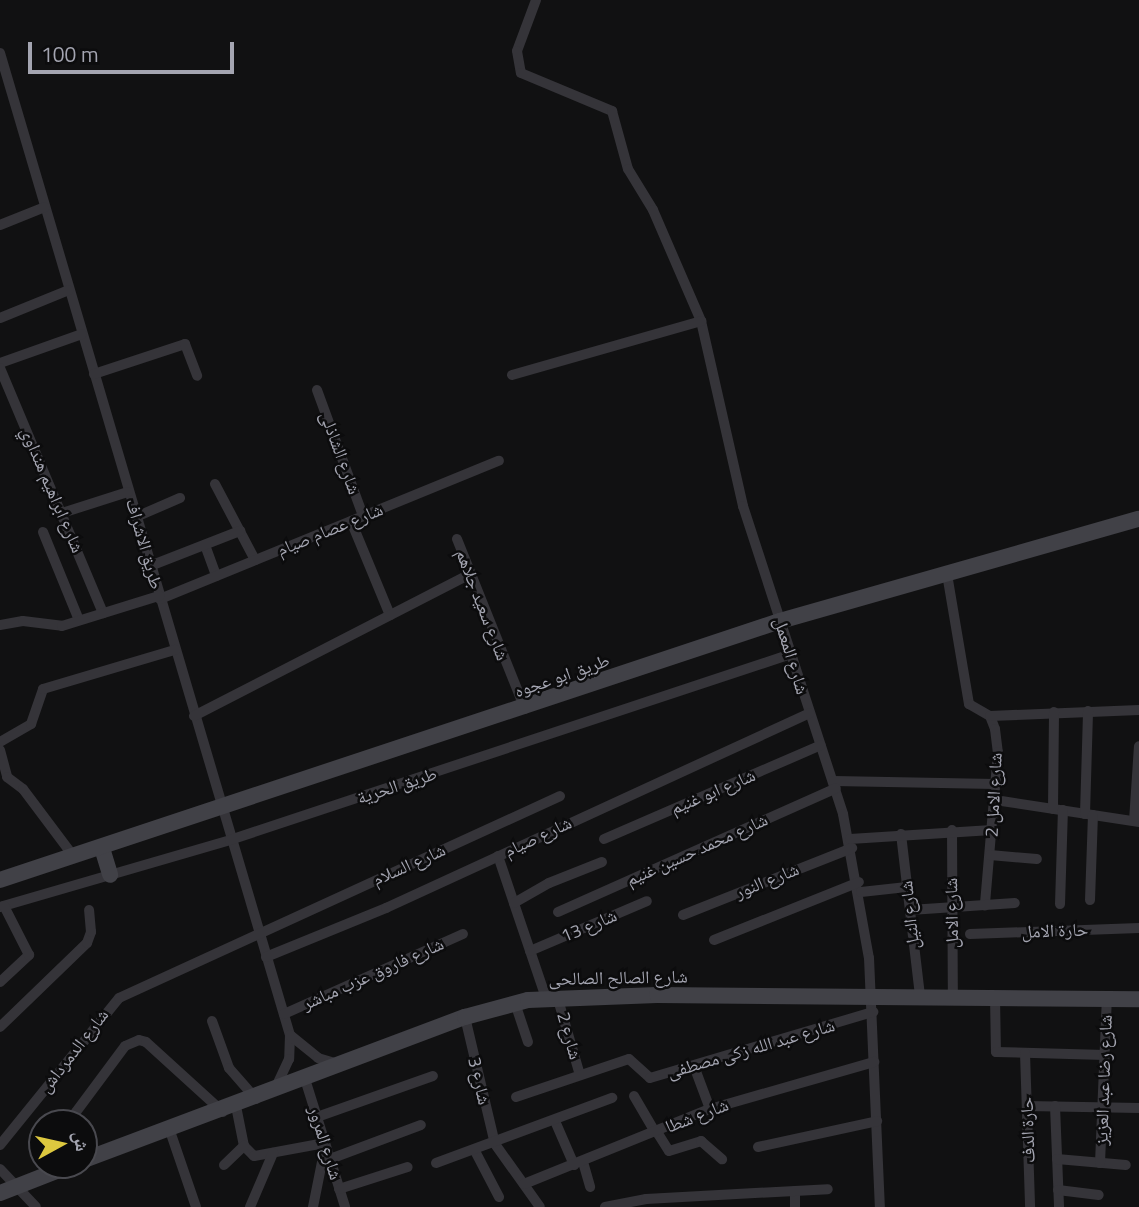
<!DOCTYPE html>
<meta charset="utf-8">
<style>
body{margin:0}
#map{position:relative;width:1139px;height:1207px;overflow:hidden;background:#111112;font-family:"Titillium Web","Noto Naskh Arabic",sans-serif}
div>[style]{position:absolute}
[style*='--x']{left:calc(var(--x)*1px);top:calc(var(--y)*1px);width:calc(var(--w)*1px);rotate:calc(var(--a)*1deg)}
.street>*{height:10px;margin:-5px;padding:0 5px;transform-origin:5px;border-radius:5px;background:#353439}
.secondary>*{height:16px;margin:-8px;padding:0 8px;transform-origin:8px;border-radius:8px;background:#414147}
span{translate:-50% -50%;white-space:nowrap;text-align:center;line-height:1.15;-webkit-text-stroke:5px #0c0c0d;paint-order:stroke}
.street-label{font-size:18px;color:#a4a5b1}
.north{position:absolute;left:28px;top:1109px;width:70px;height:70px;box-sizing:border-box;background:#0c0c0d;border:2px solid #49494f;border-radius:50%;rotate:82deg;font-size:19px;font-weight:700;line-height:28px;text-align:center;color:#a4a5b1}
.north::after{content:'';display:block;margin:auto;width:24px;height:32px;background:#ddc83f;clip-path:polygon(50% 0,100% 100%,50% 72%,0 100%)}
.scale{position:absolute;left:28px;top:42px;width:206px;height:32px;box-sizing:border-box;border:4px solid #a4a5b1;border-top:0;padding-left:9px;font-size:21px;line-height:24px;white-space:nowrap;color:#a4a5b1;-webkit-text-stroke:5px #0c0c0d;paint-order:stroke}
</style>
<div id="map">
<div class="street">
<i style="--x:536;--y:0;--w:54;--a:110.4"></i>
<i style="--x:517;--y:51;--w:22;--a:80"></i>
<i style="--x:521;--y:73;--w:99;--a:22.7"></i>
<i style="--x:612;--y:111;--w:60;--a:74.6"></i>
<i style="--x:628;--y:169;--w:48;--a:58.6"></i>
<i style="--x:653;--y:210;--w:121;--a:66.6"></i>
<i style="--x:701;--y:321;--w:190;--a:77.2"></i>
<i style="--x:743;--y:506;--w:324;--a:72"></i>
<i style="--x:843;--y:814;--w:146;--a:79.8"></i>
<i style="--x:869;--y:958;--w:249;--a:87.5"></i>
<i style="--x:0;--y:53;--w:1024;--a:73.55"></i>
<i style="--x:290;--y:1035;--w:24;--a:92"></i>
<i style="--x:289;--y:1059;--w:31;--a:115"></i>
<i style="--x:0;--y:225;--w:48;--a:-21.8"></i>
<i style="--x:0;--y:318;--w:74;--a:-22.1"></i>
<i style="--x:0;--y:363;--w:87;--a:-19.5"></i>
<i style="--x:0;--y:368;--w:266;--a:67.2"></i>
<i style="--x:94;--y:374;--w:96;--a:-18.2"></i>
<i style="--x:185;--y:344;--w:34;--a:69"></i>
<i style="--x:512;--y:375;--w:197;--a:-15.9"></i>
<i style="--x:317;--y:390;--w:134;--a:69.9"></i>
<i style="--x:215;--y:484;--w:86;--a:62.2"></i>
<i style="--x:62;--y:513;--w:69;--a:-17.7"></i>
<i style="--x:136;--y:517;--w:48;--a:-23.4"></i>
<i style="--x:351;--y:521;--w:102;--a:67.5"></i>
<i style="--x:43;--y:532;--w:95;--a:67.8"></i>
<i style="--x:457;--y:539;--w:183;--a:68.2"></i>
<i style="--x:205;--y:545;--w:33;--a:70"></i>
<i style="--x:150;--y:566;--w:97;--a:-21.3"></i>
<i style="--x:947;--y:574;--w:132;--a:80.4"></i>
<i style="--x:969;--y:704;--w:24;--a:30"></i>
<i style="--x:990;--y:716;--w:14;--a:69"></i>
<i style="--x:995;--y:729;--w:23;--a:83"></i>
<i style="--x:998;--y:752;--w:154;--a:94.9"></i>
<i style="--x:160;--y:599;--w:366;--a:-22.2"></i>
<i style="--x:0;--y:625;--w:23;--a:-10"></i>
<i style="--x:23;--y:621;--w:39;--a:7"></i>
<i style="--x:62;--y:626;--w:102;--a:-17.2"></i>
<i style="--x:194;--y:716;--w:310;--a:-27.2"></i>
<i style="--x:990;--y:716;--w:149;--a:-2.3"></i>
<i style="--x:0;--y:742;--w:36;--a:-30"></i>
<i style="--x:31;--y:724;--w:37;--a:-71"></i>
<i style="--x:43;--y:689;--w:138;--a:-16.5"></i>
<i style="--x:0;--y:750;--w:28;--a:75"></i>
<i style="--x:7;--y:777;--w:20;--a:37"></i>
<i style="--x:23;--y:789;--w:85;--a:53.1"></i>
<i style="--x:834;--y:781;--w:161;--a:1.1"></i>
<i style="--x:995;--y:800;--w:146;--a:8.7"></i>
<i style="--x:1053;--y:809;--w:97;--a:-89.4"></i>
<i style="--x:1085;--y:814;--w:103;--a:-88.3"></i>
<i style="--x:1134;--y:821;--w:75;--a:-86.2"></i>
<i style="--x:952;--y:830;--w:166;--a:89.7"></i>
<i style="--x:901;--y:834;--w:163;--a:83.3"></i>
<i style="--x:604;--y:839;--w:236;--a:-23.4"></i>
<i style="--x:850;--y:839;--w:142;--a:-3.6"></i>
<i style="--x:990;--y:855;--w:47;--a:4.9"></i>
<i style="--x:498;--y:856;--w:150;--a:71.3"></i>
<i style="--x:861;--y:892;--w:46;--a:-6.2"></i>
<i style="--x:1090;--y:900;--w:85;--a:-88"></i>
<i style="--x:514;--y:903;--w:40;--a:-29.7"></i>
<i style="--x:549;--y:883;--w:57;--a:-21.6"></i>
<i style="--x:1060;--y:904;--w:94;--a:-88.2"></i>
<i style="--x:0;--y:907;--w:240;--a:-16.2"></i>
<i style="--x:230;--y:840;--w:591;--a:-18.34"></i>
<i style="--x:910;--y:910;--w:105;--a:-3.8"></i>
<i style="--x:558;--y:912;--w:304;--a:-24"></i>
<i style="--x:683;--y:915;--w:182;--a:-21.6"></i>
<i style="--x:970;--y:934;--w:169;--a:-2"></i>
<i style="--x:714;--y:940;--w:156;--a:-21.8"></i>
<i style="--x:530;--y:951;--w:127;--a:-23.1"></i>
<i style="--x:266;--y:957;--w:130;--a:-22.2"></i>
<i style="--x:386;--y:908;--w:466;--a:-24.7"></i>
<i style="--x:0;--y:982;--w:40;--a:-43"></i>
<i style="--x:29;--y:955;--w:55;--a:-117"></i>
<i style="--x:557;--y:996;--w:82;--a:73.8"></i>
<i style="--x:995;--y:997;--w:55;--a:89"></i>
<i style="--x:996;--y:1052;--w:109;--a:1.6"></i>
<i style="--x:515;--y:1003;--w:41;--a:71.6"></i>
<i style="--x:284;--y:1014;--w:196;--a:-24.1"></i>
<i style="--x:465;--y:1017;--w:130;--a:76.7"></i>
<i style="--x:495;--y:1144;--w:77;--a:54.5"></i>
<i style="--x:212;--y:1021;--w:50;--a:70.1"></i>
<i style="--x:229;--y:1068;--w:41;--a:48.9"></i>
<i style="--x:0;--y:1027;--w:121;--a:-44"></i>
<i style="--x:87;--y:943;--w:12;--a:-70"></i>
<i style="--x:91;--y:932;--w:22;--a:-95"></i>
<i style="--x:290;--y:1035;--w:36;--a:39"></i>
<i style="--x:318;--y:1058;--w:21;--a:17"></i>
<i style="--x:1025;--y:1053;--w:154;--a:88.1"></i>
<i style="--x:694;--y:1066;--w:46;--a:69.6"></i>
<i style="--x:305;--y:1079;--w:134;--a:72.6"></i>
<i style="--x:634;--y:1096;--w:42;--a:59.7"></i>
<i style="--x:516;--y:1097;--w:119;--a:-18.6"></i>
<i style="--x:629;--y:1059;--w:28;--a:42"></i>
<i style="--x:650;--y:1078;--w:233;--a:-16.5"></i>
<i style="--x:236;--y:1106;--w:41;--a:78.7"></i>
<i style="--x:244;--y:1146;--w:14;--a:45"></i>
<i style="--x:254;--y:1156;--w:72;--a:-10.4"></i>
<i style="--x:1027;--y:1106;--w:112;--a:1"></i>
<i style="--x:1055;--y:1106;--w:101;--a:87.7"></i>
<i style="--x:317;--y:1117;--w:123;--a:-19.5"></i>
<i style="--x:555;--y:1121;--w:48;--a:66.6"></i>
<i style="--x:73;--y:1123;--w:11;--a:-75"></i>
<i style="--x:76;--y:1112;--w:82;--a:-53.4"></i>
<i style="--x:125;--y:1046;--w:15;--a:-23"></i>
<i style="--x:139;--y:1040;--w:7;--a:16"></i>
<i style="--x:146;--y:1042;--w:104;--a:42.3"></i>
<i style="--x:170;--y:1131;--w:80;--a:71.1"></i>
<i style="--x:657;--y:1132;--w:22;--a:58"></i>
<i style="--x:669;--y:1151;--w:34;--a:-17"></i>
<i style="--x:701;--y:1141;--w:28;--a:41"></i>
<i style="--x:84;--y:1138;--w:22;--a:51"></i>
<i style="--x:0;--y:1145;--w:189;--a:-51"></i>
<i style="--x:119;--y:998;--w:485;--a:-24.6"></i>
<i style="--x:758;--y:1147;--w:122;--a:-12.3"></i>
<i style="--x:475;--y:1151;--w:52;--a:62.4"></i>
<i style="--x:330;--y:1159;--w:97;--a:-20.5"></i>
<i style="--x:1057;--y:1159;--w:69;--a:5"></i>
<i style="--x:583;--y:1162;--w:26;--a:74"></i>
<i style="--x:436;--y:1163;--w:188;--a:-20.3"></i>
<i style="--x:1100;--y:1163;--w:166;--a:-87.6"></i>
<i style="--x:224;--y:1165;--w:28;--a:-44"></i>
<i style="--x:0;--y:1169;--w:52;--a:46.5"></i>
<i style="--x:524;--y:1184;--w:201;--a:-22"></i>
<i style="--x:710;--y:1109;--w:171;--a:-16"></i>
<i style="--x:339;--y:1189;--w:72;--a:-17.7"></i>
<i style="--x:1058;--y:1190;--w:41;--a:7"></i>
<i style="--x:795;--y:1191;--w:16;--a:90"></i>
<i style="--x:250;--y:1207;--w:59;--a:-66.9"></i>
<i style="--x:313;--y:1207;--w:61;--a:-78.7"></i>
<i style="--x:605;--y:1207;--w:42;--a:-11"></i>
<i style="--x:646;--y:1199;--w:182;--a:-3.1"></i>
</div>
<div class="secondary">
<i style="--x:102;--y:848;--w:28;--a:73"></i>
<i style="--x:0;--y:880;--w:822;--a:-18.37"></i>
<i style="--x:780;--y:621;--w:373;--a:-15.9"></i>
<i style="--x:84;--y:1160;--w:407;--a:-20.6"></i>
<i style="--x:465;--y:1017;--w:65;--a:-15.1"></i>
<i style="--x:528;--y:1000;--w:129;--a:-2.2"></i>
<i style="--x:657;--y:995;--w:482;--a:0.5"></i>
<i style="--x:0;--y:1193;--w:77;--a:-21.3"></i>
</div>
<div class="street-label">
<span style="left:340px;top:453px;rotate:70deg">شارع الشاذلى</span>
<span style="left:52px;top:490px;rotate:67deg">شارع ابراهيم هنداوي</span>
<span style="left:330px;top:530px;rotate:-22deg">شارع عصام صيام</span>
<span style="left:144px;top:544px;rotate:74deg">طريق الاشراف</span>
<span style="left:482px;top:605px;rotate:69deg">شارع سعيد جلاهم</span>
<span style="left:791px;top:656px;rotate:73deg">شارع المعمل</span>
<span style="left:562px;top:676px;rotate:-19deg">طريق ابو عجوه</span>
<span style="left:397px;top:786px;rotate:-18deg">طريق الحرية</span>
<span style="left:713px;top:792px;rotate:-23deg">شارع ابو غنيم</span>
<span style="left:994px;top:795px;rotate:-87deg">شارع الامل 2</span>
<span style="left:538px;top:837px;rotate:-25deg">شارع صيام</span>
<span style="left:697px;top:850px;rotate:-24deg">شارع محمد حسين غنيم</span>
<span style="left:409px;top:865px;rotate:-24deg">شارع السلام</span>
<span style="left:767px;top:881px;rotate:-22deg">شارع النور</span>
<span style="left:952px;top:913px;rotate:-91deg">شارع الامل</span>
<span style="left:910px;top:915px;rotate:-96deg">شارع النيل</span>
<span style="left:589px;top:926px;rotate:-23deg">شارع 13</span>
<span style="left:1055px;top:931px;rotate:-2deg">حارة الامل</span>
<span style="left:373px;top:974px;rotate:-24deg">شارع فاروق عزب مباشر</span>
<span style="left:618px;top:978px;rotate:-1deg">شارع الصالح الصالحى</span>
<span style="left:569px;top:1036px;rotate:74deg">شارع 2</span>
<span style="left:751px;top:1049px;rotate:-16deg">شارع عبد الله زكى مصطفى</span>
<span style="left:74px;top:1051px;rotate:-52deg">شارع الدمرداش</span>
<span style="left:1104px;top:1080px;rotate:-88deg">شارع رضا عبد العزيز</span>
<span style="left:479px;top:1081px;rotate:77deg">شارع 3</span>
<span style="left:697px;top:1116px;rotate:-21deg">شارع شطا</span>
<span style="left:1028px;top:1130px;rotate:-92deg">حارة الدف</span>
<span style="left:325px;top:1143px;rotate:73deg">شارع المرور</span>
</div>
<div class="north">ش</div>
<div class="scale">100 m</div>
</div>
